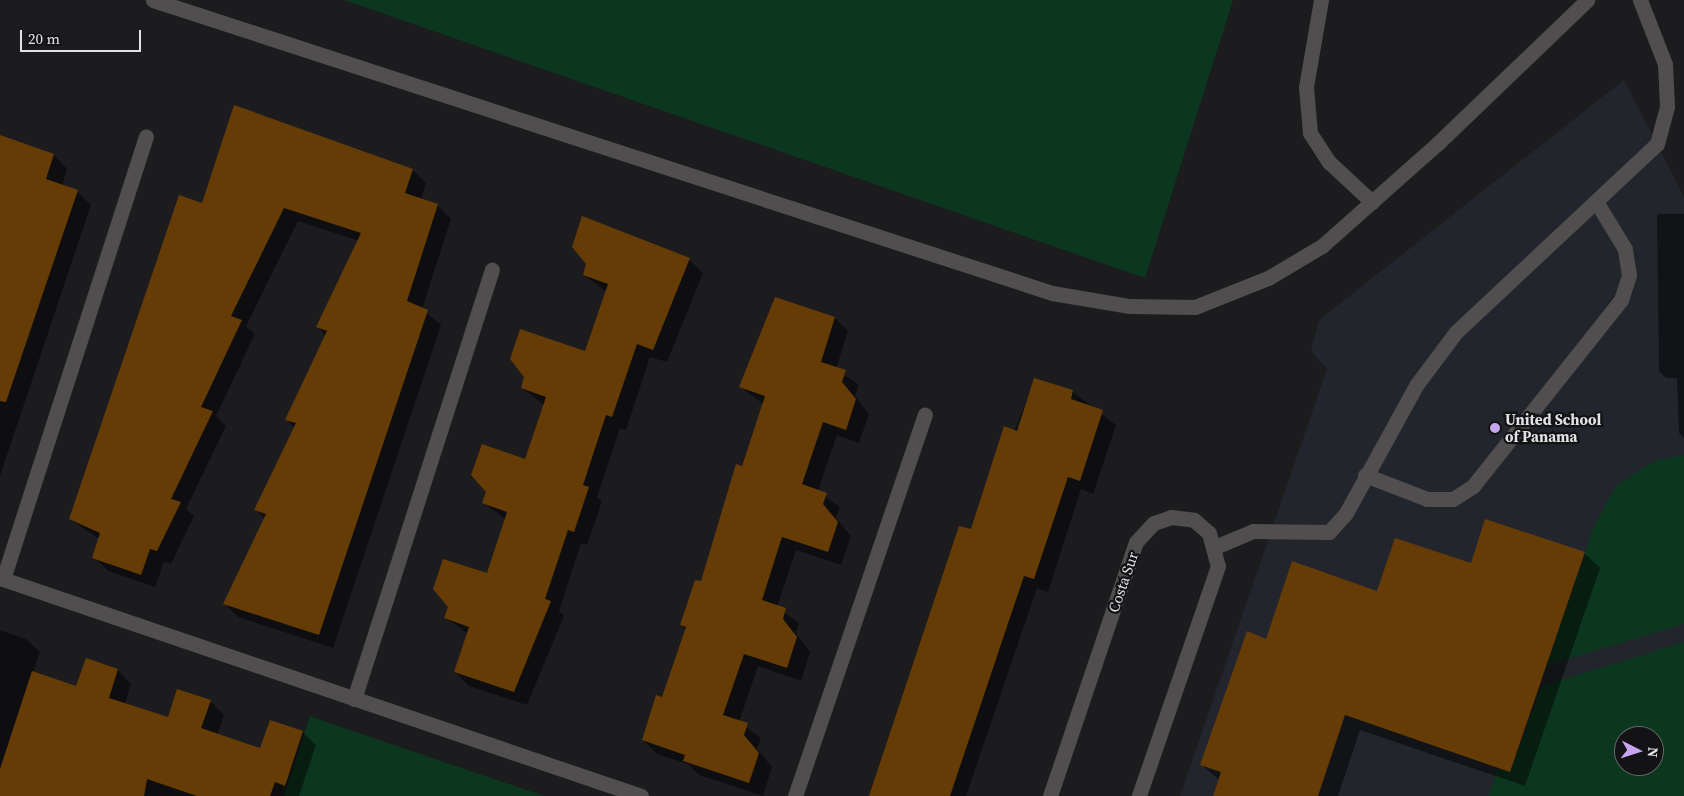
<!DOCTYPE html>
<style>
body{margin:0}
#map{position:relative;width:1684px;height:796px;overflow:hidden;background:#1c1c1f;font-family:"Source Serif 4",serif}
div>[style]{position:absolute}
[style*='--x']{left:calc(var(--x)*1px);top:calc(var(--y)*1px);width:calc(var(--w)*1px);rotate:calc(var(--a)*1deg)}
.built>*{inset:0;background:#23252c}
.green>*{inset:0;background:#0c371f}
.shadow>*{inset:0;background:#0007}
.building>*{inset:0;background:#663c06}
.service>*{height:15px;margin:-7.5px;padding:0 7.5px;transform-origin:7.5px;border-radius:7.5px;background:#504e4e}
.minor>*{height:15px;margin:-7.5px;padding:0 7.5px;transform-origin:7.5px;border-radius:7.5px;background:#504e4e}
.tertiary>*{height:15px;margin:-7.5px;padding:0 7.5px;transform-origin:7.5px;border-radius:7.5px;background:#504e4e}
.dots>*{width:14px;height:14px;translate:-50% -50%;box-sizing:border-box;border:2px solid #131316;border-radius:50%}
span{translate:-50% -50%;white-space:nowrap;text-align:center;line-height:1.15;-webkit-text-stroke:4.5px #131316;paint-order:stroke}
.poi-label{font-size:15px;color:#e1e2e3;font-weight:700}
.left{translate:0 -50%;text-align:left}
.street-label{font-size:15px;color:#e1e2e3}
.north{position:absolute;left:1614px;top:726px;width:50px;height:50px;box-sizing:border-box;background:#131316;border:1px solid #656668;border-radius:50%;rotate:95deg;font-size:14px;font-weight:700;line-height:20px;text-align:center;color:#e1e2e3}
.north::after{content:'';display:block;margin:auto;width:18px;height:22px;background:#c8a6ef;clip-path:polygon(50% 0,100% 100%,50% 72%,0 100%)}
.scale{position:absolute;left:20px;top:30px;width:121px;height:22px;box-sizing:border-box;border:2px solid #e1e2e3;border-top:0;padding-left:6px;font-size:15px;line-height:18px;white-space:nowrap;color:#e1e2e3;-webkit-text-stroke:4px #131316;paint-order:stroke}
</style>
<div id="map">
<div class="built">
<i style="clip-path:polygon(evenodd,1624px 80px,1684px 197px,1684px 796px,1180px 796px,1327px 369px,1311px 351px,1319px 320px,1624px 80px,1624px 736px,1654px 736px,1654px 766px,1624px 766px,1624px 736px)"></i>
</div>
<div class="green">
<i style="clip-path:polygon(344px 0,1233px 0,1145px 278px)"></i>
<i style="clip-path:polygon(1684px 455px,1684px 624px,1547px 665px,1594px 526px,1616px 486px,1654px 461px)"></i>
<i style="clip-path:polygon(evenodd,1684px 642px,1684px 796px,1489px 796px,1498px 768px,1510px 772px,1542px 686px,1684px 642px,1624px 736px,1654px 736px,1654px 766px,1624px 766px,1624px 736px)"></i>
<i style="clip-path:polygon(310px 716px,329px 723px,544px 796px,284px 796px)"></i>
</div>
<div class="shadow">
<i style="clip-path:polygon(7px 139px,54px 155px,67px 169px,62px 186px,77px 191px,91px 205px,0 476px,0 157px)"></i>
<i style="clip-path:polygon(413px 170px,426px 183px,421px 200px,437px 205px,451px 219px,422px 309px,441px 325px,333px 648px,238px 617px,225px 604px,265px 519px,256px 510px,295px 428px,287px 420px,326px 336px,318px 327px,359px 241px,298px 221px,246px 326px,255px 334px,216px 416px,226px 426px,186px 509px,194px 516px,171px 564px,164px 562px,155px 587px,108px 571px,94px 557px,99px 539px,70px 519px,203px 204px)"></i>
<i style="clip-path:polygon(1657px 214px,1684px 214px,1684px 438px,1679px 433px,1677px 378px,1666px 378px,1659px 371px)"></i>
<i style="clip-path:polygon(689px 259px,703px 273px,667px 362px,650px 357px,626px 430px,620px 428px,597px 497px,602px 501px,587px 545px,581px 543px,559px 611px,564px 616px,527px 705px,469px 686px,455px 672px,468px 634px,446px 618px,487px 575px,506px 520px,484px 503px,525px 460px,544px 405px,522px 388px,586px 353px,607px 292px,584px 275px)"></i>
<i style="clip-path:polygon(776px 298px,835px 318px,848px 331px,836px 369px,859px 385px,855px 396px,869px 414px,859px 443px,837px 435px,818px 491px,840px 507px,836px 518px,851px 536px,841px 565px,796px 550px,777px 607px,799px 623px,796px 634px,810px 652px,801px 681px,758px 666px,739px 722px,761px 738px,757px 749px,772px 767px,763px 796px,699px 775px,688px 764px,657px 754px,643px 740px,663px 698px,686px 630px,681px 625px,701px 583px,763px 404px,741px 387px)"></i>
<i style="clip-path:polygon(1035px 379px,1073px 392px,1116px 425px,1093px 494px,1081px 489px,1048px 592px,1037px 588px,966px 796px,870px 796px)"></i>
<i style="clip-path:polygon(1584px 553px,1600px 568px,1525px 786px,1360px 730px,1338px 796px,1214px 796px,1220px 781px,1202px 765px,1267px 641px,1378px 593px,1472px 565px)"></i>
<i style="clip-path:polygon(0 630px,26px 639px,40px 652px,33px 673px,77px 688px,86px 660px,118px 670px,131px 684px,125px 704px,169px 718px,210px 701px,224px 715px,217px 735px,261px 750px,302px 732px,316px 745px,299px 796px,0 796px)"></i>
</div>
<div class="building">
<i style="clip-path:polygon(234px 105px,413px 169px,405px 193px,438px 204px,407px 301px,428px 310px,319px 635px,223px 604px,266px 514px,254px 510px,296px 423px,285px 420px,327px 331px,316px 327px,361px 233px,284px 208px,231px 316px,242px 320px,201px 407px,213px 411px,171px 499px,181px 502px,157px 551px,150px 549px,141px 575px,92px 558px,100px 533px,69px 519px,179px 195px,202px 203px)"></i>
<i style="clip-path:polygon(0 135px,54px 154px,46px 179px,78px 190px,6px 402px,0 401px)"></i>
<i style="clip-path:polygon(582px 216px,690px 258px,653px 350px,637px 344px,612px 417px,606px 415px,583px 485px,589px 487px,574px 532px,568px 530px,545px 599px,551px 601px,514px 692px,454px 672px,469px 627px,444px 618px,448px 607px,433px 589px,443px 559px,487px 573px,507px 512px,482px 503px,486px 492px,471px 475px,482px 444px,525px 459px,546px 397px,521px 388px,524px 377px,510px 359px,520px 329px,585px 351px,608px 284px,583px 275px,586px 264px,572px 247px)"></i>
<i style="clip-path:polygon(775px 297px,835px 317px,821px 362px,846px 370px,842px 382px,856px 399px,846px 430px,823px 422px,802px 484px,827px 493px,823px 504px,838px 522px,828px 552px,782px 537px,762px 600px,786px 608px,783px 619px,797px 637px,787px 668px,744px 654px,723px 715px,748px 723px,744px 735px,759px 753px,749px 783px,683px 761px,685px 755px,642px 740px,656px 695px,662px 697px,686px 627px,680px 625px,695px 580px,701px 581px,736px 464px,742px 466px,765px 396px,739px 387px)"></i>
<i style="clip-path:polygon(1034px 378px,1073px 390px,1071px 399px,1103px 410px,1080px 481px,1068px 477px,1034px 579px,1024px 576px,950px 796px,869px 796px,959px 526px,971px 529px,1004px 426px,1017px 431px)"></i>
<i style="clip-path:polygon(1485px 519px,1585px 552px,1510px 772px,1345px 715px,1318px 796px,1213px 796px,1221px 772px,1200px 765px,1247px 631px,1266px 639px,1292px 561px,1377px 591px,1395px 538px,1471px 563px)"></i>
<i style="clip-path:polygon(86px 658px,118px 669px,109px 698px,168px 717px,177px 689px,211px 700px,201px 728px,260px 748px,270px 720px,303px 731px,285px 786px,275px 782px,270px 796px,197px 796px,147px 779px,144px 796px,0 796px,0 769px,32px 671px,76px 686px)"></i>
</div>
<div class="service">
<i style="--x:1321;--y:0;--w:88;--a:99.8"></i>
<i style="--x:1306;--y:87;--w:46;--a:85"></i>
<i style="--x:1310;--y:133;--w:35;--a:57"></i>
<i style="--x:1329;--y:162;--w:59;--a:42.9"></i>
<i style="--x:1365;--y:475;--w:66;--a:21.2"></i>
<i style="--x:1427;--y:499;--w:26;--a:0"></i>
<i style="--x:1453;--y:499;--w:24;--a:-33"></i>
<i style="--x:1473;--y:486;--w:238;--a:-51.5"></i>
<i style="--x:1621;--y:300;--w:26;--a:-72"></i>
<i style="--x:1629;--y:275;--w:26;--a:-99"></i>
<i style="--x:1625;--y:249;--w:54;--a:-121.3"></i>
<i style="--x:1215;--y:547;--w:41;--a:-22.8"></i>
<i style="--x:1253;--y:531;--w:76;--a:0.8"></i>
<i style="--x:1329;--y:532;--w:25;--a:-48"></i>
<i style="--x:1346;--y:513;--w:147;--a:-61.2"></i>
<i style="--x:1417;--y:384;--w:65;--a:-53.1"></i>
<i style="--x:1456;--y:332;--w:275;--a:-43.1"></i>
<i style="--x:1657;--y:144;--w:39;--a:-75"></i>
<i style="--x:1667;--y:106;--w:42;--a:-92.7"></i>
<i style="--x:1665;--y:64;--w:69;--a:-111.3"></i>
</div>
<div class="minor">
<i style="--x:153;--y:0;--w:946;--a:18.05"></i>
<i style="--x:1052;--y:293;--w:79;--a:9.5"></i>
<i style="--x:1130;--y:306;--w:65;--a:0.9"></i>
<i style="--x:1195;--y:307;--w:79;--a:-21.7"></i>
<i style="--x:1268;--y:278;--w:63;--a:-30.7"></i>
<i style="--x:1322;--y:246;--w:154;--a:-41.6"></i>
<i style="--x:1437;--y:144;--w:208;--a:-43.8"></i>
<i style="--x:0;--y:578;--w:677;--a:18.78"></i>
<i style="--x:3;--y:579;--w:465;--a:-72.1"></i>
<i style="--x:354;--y:699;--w:451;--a:-72.2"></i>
<i style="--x:795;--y:796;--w:403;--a:-71.2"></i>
</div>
<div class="tertiary">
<i style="--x:1050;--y:796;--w:268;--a:-71.3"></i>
<i style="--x:1136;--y:542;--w:26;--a:-47"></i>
<i style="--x:1154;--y:523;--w:18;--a:-19"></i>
<i style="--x:1171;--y:517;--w:23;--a:7"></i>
<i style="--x:1194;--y:520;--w:20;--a:41"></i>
<i style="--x:1209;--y:533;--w:34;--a:75"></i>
<i style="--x:1218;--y:566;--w:243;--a:109"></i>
</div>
<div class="dots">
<i style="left:1495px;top:428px;background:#c8a6ef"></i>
</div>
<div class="poi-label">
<span class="left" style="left:1505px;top:428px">United School<br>of Panama</span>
</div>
<div class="street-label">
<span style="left:1123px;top:582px;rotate:-71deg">Costa Sur</span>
</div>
<div class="north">N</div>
<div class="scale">20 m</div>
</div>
